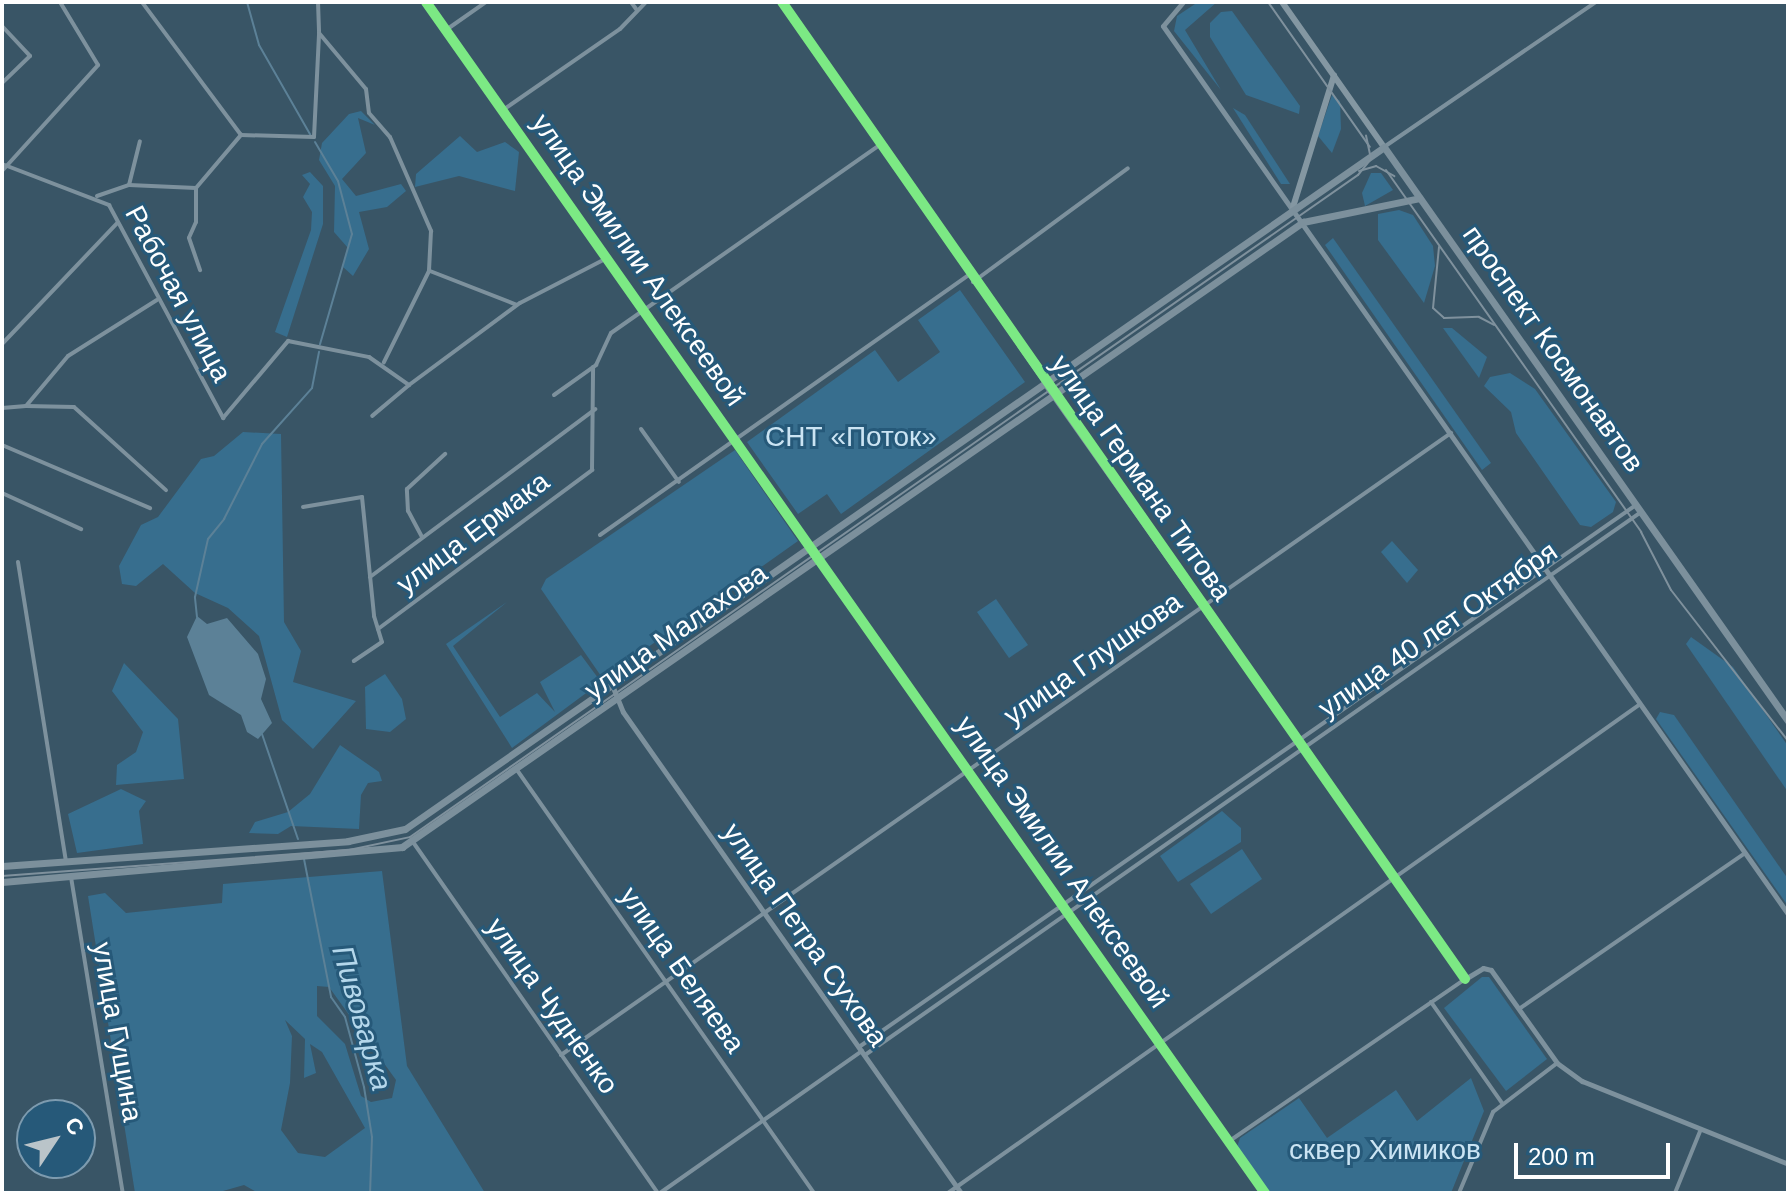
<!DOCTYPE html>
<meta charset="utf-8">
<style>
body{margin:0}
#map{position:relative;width:1790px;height:1195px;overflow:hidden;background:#395566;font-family:Arial,sans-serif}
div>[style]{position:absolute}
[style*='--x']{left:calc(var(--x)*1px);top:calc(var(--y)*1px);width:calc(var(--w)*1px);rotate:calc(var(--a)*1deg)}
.green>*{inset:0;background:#376e8e}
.water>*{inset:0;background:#5c8197}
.stream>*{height:2px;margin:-1px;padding:0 1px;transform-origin:1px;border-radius:1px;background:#5c8197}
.minor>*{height:4px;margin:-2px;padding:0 2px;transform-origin:2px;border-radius:2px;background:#7d919d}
.tertiary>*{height:5px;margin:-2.5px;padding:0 2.5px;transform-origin:2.5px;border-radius:2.5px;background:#7d919d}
.secondary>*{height:6px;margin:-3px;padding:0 3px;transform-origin:3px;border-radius:3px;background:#8497a2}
.primary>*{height:7px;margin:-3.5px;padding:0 3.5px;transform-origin:3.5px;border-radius:3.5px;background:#7c909c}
.tram>*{height:2px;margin:-1px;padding:0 1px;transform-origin:1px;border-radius:1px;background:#7f919d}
.cycleway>*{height:10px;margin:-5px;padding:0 5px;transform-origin:5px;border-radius:5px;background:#7ce984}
span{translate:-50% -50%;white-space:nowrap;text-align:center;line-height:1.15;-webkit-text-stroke:6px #265979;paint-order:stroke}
.street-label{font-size:28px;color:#fff}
.park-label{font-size:28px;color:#cbe4f3}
.water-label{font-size:30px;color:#b4d7eb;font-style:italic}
.frame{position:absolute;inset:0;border:4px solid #fff;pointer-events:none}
.north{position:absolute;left:16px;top:1099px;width:80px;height:80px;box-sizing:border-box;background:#265979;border:2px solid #7d9baf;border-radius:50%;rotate:55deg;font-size:22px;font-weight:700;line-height:32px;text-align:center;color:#fff}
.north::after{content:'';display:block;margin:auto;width:28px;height:36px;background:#bac4c9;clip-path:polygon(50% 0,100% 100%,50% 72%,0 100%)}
.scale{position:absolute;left:1514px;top:1143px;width:156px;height:36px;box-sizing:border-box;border:4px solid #fff;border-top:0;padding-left:10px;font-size:24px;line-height:28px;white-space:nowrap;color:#fff;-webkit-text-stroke:6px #265979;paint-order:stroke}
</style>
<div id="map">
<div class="green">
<i style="clip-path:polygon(1198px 2px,1217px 2px,1185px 30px,1221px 90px,1174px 31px,1177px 16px)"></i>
<i style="clip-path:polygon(1232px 11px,1300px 106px,1299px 114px,1246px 95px,1210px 37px,1210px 23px,1221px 12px)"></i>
<i style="clip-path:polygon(1332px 95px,1340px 101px,1341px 129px,1332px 153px,1318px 136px)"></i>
<i style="clip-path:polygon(1233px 108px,1245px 115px,1290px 184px,1281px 184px)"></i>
<i style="clip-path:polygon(361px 111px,375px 125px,358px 118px,366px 153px,342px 179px,356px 196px,401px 184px,406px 191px,387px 207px,359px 212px,369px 249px,353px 276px,343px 267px,348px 248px,334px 232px,335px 186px,319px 160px,322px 143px,349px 114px)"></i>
<i style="clip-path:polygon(460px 136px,477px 152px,505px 142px,519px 152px,515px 191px,459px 176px,415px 187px,416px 174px)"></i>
<i style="clip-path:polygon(310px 172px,323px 186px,323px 224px,287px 337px,275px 332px,311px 230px,312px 212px,303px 197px,310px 184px,302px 175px)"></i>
<i style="clip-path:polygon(1371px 173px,1381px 173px,1393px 190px,1365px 206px,1362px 193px)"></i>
<i style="clip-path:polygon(1399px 210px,1413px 215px,1433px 246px,1435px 266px,1424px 303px,1378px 240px,1378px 214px)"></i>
<i style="clip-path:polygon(1333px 238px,1491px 463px,1482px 470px,1325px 245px)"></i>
<i style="clip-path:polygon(960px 290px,1025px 382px,841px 514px,827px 494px,798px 514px,747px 442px,875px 350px,898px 382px,940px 352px,918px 320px)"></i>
<i style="clip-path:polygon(1443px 328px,1452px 328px,1487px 357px,1479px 378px)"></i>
<i style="clip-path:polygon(1510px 373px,1535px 389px,1616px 502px,1613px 512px,1591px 527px,1580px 525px,1516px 433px,1511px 412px,1484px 386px,1490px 377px)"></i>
<i style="clip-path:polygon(243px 432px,281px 434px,284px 622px,301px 651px,293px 682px,356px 701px,313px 749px,282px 720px,259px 636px,228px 608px,195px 593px,163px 564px,136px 586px,122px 584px,119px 566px,141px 525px,158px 517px,201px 459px,214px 456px)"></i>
<i style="clip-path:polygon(735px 450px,798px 541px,603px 679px,541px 589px,546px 579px)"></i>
<i style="clip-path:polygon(1392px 541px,1418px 570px,1407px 583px,1381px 552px)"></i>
<i style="clip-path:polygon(996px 599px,1028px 645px,1009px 658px,977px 612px)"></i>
<i style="clip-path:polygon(507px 602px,453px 646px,500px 717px,537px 693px,555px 712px,540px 682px,581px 655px,601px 682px,512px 748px,446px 644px)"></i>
<i style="clip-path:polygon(1691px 637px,1733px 667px,1788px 746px,1788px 792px,1686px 644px)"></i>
<i style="clip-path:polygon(124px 663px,178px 719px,184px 779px,116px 785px,117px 765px,136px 752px,143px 732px,112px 691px)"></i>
<i style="clip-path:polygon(385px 674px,402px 699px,406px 719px,390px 732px,366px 729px,365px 687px)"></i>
<i style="clip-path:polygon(1660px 712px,1674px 715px,1788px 879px,1788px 906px,1656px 719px)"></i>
<i style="clip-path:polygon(340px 745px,379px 772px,382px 781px,368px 783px,361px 795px,359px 829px,291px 826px,278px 834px,249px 833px,255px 822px,288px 812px,310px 794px)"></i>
<i style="clip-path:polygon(121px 789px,146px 801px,139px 811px,143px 844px,77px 853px,68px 814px)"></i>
<i style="clip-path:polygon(1222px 811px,1241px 828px,1241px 842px,1178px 882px,1160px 856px)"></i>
<i style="clip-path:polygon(1242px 849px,1262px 879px,1211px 914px,1190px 884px)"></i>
<i style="clip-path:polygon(evenodd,382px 871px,407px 1066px,485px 1193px,258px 1193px,244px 1185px,216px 1193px,135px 1193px,88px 896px,105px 893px,126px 913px,222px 903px,223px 884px,382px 871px,317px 986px,329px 987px,396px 1080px,392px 1098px,371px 1102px,361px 1096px,345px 1044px,317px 1016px,317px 986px,382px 871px,285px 1020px,305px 1039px,304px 1078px,316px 1073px,310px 1044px,322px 1052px,365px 1128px,325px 1157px,298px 1153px,281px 1130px,290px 1083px,292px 1036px,285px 1020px)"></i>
<i style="clip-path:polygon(1482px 977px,1489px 977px,1547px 1059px,1506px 1091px,1444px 1008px)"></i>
<i style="clip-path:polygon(1471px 1078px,1484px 1111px,1451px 1193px,1270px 1193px,1237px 1147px,1240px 1138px,1299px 1098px,1327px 1138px,1396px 1090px,1417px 1121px)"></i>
</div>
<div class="water">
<i style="clip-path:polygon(197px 616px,207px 624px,227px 618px,258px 654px,266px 679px,261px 699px,272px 723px,258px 739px,247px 732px,241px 715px,209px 695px,187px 637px)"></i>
</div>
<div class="stream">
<i style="--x:247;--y:2;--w:45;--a:74.4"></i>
<i style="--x:259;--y:45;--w:103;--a:60.2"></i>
<i style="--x:315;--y:142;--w:45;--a:59.5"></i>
<i style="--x:338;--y:181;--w:55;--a:75.2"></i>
<i style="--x:352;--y:234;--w:115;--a:106.2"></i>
<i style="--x:197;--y:617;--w:20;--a:-96"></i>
<i style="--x:195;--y:597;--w:59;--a:-77.4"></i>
<i style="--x:208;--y:539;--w:26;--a:-51"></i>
<i style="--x:224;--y:519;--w:84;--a:-63.1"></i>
<i style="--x:262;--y:444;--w:75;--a:-48.2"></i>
<i style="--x:312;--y:388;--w:37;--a:-79"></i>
<i style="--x:262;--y:734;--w:111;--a:71.1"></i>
<i style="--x:304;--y:859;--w:141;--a:78.9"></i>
<i style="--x:331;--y:997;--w:24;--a:55"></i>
<i style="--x:345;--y:1017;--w:73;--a:74.8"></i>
<i style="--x:364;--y:1087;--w:51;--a:80.9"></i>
<i style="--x:372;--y:1137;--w:56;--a:92"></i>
</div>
<div class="minor">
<i style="--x:318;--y:2;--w:31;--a:88"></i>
<i style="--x:319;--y:33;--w:73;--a:50"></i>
<i style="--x:366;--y:89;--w:24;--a:83"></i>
<i style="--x:369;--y:113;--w:32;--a:49"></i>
<i style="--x:390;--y:137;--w:103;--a:66.4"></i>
<i style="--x:431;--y:231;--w:40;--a:92.9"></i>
<i style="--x:429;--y:271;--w:102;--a:116.3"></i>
<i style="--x:631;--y:2;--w:9;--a:54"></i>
<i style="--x:782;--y:2;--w:462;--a:55.4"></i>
<i style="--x:2;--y:26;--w:41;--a:47"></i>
<i style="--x:30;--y:56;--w:39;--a:136"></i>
<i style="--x:446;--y:30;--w:49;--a:-35"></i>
<i style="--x:503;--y:110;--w:142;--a:-34.7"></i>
<i style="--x:620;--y:29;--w:37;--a:-46"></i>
<i style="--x:241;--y:135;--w:73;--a:1.6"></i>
<i style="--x:314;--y:137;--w:104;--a:-87.2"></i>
<i style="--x:1384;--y:147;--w:257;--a:-34.4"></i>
<i style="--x:2;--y:164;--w:115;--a:21"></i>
<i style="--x:109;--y:205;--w:242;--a:61.8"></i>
<i style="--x:223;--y:418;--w:101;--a:-49.8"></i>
<i style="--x:288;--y:341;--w:83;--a:11.2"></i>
<i style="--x:369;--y:357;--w:49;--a:35"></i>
<i style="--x:409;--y:385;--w:48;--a:140"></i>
<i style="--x:2;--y:171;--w:143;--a:-47.8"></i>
<i style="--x:98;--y:65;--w:74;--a:-121.1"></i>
<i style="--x:129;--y:185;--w:45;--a:-76"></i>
<i style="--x:196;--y:188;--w:34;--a:90"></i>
<i style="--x:196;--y:222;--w:17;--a:114"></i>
<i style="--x:189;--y:238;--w:34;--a:71"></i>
<i style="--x:97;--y:196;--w:34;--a:-19"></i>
<i style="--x:129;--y:185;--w:67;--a:2.6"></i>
<i style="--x:196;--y:188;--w:70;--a:-49.7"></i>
<i style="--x:241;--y:135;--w:166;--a:-126.7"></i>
<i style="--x:430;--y:271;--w:93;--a:21.3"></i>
<i style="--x:973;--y:282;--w:192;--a:-36.3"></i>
<i style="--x:2;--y:344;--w:168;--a:-46.4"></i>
<i style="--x:409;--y:385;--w:138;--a:-36.5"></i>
<i style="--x:520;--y:303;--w:98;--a:-27.3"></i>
<i style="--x:554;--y:395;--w:52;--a:-35.5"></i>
<i style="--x:596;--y:365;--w:35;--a:-65"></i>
<i style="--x:611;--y:333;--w:326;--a:-35"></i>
<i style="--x:26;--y:406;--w:48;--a:1.2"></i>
<i style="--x:74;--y:407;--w:124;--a:42.1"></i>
<i style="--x:2;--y:408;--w:24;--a:-5"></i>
<i style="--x:26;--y:406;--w:65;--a:-50"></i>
<i style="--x:68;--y:356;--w:105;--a:-32.2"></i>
<i style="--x:641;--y:429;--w:65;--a:54.4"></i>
<i style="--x:2;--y:445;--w:161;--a:23.1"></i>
<i style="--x:2;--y:493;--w:87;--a:24.5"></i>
<i style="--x:303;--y:507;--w:60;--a:-9.6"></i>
<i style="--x:362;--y:497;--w:120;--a:84.2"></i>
<i style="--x:374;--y:616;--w:27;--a:73"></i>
<i style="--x:382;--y:642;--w:34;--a:146"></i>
<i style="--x:600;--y:535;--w:451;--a:-35.2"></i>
<i style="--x:422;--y:537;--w:30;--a:-118"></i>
<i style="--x:408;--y:511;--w:22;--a:-93"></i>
<i style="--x:407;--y:489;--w:52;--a:-42.6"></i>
<i style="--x:18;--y:562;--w:304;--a:80.9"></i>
<i style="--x:370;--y:577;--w:281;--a:-36.7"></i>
<i style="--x:378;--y:629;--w:267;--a:-36.6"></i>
<i style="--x:592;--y:470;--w:103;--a:-89.4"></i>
<i style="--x:517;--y:770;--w:517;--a:54.93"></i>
<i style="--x:413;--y:842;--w:428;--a:55.1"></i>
<i style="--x:71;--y:877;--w:320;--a:80.7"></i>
<i style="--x:1431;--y:1002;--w:123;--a:54.9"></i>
<i style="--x:1519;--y:1009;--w:275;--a:-34.6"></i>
<i style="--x:859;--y:1047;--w:947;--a:-34.9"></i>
<i style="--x:561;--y:1055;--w:1086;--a:-34.95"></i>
<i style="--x:865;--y:1055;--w:947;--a:-34.98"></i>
<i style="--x:1228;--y:1142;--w:288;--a:-34.5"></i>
<i style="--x:660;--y:1193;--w:247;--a:-35.1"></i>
<i style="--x:948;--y:1193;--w:846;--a:-35.23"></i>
<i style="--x:1459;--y:1193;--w:88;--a:-67.2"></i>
<i style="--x:1493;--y:1112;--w:81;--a:-37.4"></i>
<i style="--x:1675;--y:1193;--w:69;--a:-67.9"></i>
</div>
<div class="tertiary">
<i style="--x:426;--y:2;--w:1457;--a:54.84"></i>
<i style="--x:1183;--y:2;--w:31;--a:130"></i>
<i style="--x:1163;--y:26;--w:1086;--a:54.86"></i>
<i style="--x:1044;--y:383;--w:730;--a:54.76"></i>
<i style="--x:1465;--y:979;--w:21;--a:-31"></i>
<i style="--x:1483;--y:968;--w:8;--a:14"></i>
<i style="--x:1491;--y:970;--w:114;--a:54.6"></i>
<i style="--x:1557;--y:1063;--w:31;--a:36"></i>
<i style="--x:1582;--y:1081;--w:222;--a:21.9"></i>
<i style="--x:612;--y:685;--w:29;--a:68"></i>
<i style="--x:623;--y:712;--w:588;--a:54.9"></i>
</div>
<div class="secondary">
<i style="--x:1282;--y:2;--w:177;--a:54.9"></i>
<i style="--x:1293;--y:207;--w:138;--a:-72.7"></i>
</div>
<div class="primary">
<i style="--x:2;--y:866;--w:347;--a:-4.1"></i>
<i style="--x:348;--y:841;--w:58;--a:-11.9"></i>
<i style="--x:405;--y:829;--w:1193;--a:-34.86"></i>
<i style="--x:1384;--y:147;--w:702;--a:54.86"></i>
<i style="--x:2;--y:882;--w:402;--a:-5"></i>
<i style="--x:402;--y:847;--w:1097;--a:-34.75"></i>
<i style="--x:1303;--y:222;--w:119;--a:-11.6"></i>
</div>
<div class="tram">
<i style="--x:1268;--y:2;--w:177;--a:54.9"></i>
<i style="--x:1386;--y:170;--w:443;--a:54.8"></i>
<i style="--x:1641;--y:532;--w:65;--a:62.7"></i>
<i style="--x:1671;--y:590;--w:191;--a:52.2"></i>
<i style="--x:1359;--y:171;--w:18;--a:-16"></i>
<i style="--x:1376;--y:166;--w:21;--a:29"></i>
<i style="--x:1439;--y:247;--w:61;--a:95.6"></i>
<i style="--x:1433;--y:308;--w:15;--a:42"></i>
<i style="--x:1444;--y:318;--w:35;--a:-2"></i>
<i style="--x:1479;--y:317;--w:17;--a:28"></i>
<i style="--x:2;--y:876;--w:348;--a:-4.3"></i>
<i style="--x:349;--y:850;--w:62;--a:-12"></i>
<i style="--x:410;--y:837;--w:1156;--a:-34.93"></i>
<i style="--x:1358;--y:175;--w:21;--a:-51"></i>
<i style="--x:1371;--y:159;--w:24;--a:-102"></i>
</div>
<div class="cycleway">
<i style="--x:426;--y:2;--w:1457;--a:54.84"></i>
<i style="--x:782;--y:2;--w:1192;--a:55.04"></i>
</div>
<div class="street-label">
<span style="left:638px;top:260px;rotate:55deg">улица Эмилии Алексеевой</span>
<span style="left:178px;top:294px;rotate:62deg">Рабочая улица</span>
<span style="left:1553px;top:349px;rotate:55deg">проспект Космонавтов</span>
<span style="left:1141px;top:478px;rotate:55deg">улица Германа Титова</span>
<span style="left:473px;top:533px;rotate:-37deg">улица Ермака</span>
<span style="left:1438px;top:630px;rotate:-35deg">улица 40 лет Октября</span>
<span style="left:676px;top:632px;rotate:-35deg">улица Малахова</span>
<span style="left:1093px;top:659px;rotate:-35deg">улица Глушкова</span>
<span style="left:1062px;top:862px;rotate:55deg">улица Эмилии Алексеевой</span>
<span style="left:805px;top:935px;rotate:55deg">улица Петра Сухова</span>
<span style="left:682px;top:970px;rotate:55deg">улица Беляева</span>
<span style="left:552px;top:1006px;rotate:55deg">улица Чудненко</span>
<span style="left:117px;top:1032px;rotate:80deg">улица Гущина</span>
</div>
<div class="park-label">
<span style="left:851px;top:437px">СНТ «Поток»</span>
<span style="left:1385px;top:1150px">сквер Химиков</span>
</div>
<div class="water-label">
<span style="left:362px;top:1018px;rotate:74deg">Пивоварка</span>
</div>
<div class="frame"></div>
<div class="north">С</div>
<div class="scale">200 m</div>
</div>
